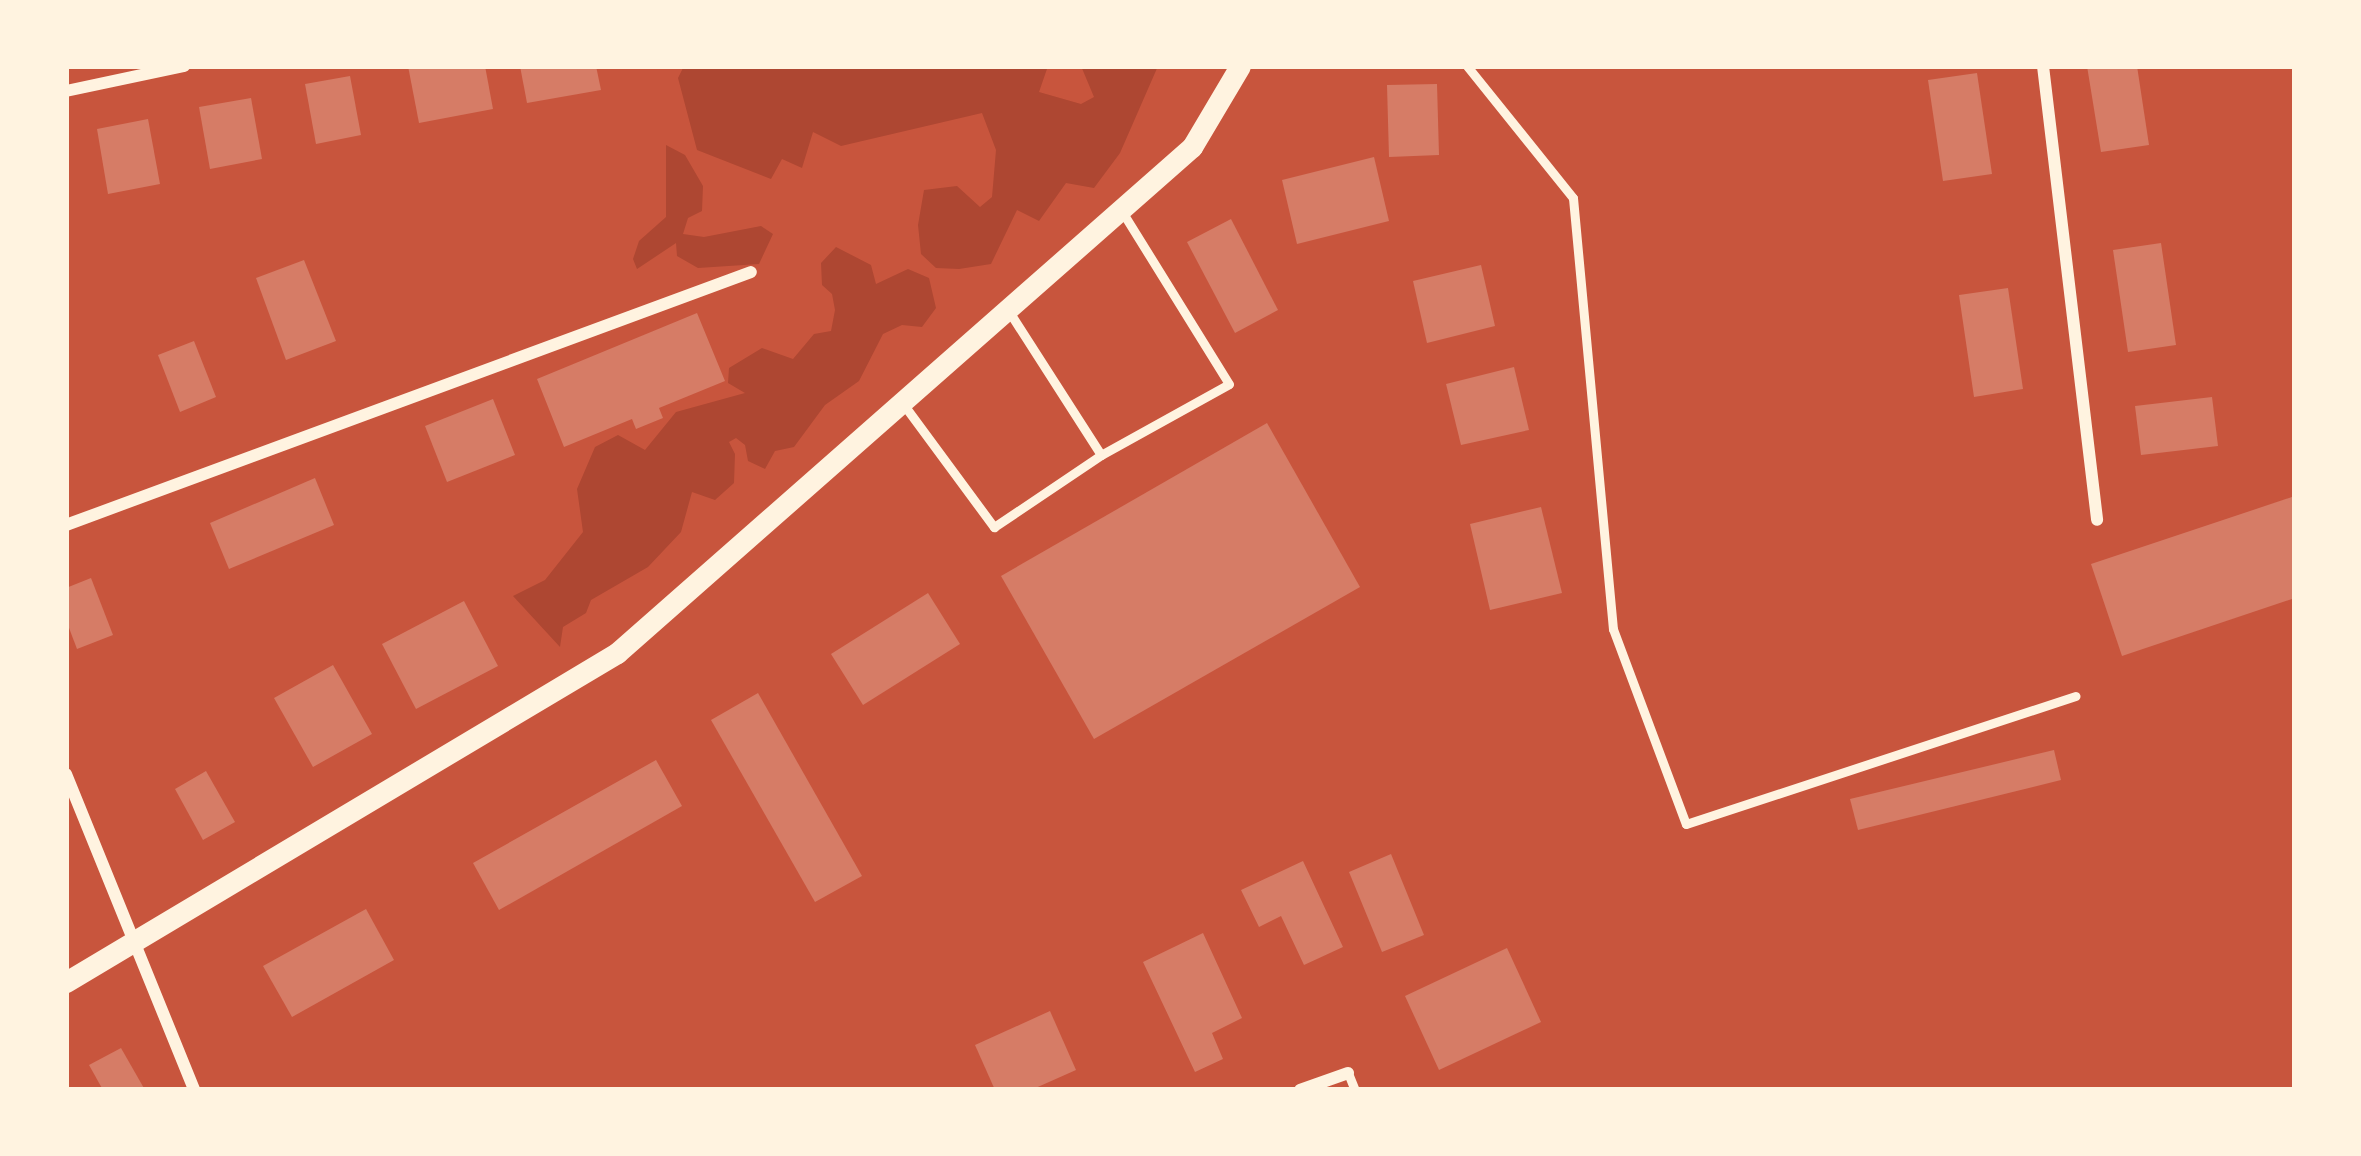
<!DOCTYPE html>
<style>
body{margin:0}
#map{position:relative;width:2361px;height:1156px;overflow:hidden;background:#c8553d;font-family:Literata,serif}
div>[style]{position:absolute}
[style*='--x']{left:calc(var(--x)*1px);top:calc(var(--y)*1px);width:calc(var(--w)*1px);rotate:calc(var(--a)*1deg)}
.green>*{inset:0;background:#ae4732}
.building>*{inset:0;background:#d67c66}
.service>*{height:9px;margin:-4.5px;padding:0 4.5px;transform-origin:4.5px;border-radius:4.5px;background:#fff3e0}
.minor>*{height:12px;margin:-6px;padding:0 6px;transform-origin:6px;border-radius:6px;background:#fff3e0}
.tertiary>*{height:21px;margin:-10.5px;padding:0 10.5px;transform-origin:10.5px;border-radius:10.5px;background:#fff3e0}
span{translate:-50% -50%;white-space:nowrap;text-align:center;line-height:1.15;-webkit-text-stroke:9px #fff3e0;paint-order:stroke}
.frame{position:absolute;inset:0;border:69px solid #fff3e0;pointer-events:none}
</style>
<div id="map">
<div class="green">
<i style="clip-path:polygon(684px 66px,1048px 66px,1039px 92px,1081px 104px,1094px 97px,1081px 66px,1158px 66px,1120px 153px,1094px 188px,1066px 183px,1039px 221px,1017px 210px,991px 264px,959px 269px,936px 268px,921px 254px,918px 225px,924px 190px,957px 186px,980px 207px,992px 197px,996px 150px,982px 113px,841px 146px,813px 132px,802px 168px,782px 159px,771px 179px,697px 150px,678px 78px)"></i>
<i style="clip-path:polygon(666px 145px,685px 155px,703px 186px,702px 211px,688px 218px,683px 234px,704px 237px,761px 226px,773px 234px,759px 264px,698px 268px,677px 256px,676px 243px,637px 269px,633px 259px,639px 241px,666px 217px)"></i>
<i style="clip-path:polygon(836px 247px,871px 265px,876px 284px,908px 269px,929px 278px,936px 308px,922px 327px,902px 325px,883px 334px,859px 381px,825px 405px,794px 447px,775px 451px,765px 469px,748px 461px,745px 445px,736px 438px,729px 442px,735px 454px,734px 483px,715px 500px,692px 492px,681px 532px,648px 567px,591px 600px,586px 613px,563px 627px,560px 647px,513px 596px,545px 580px,583px 532px,577px 489px,595px 447px,618px 435px,645px 450px,676px 412px,745px 393px,728px 383px,729px 368px,762px 348px,793px 359px,814px 334px,831px 331px,835px 310px,832px 294px,822px 285px,821px 263px)"></i>
</div>
<div class="building">
<i style="clip-path:polygon(408px 66px,485px 66px,493px 109px,419px 123px)"></i>
<i style="clip-path:polygon(520px 66px,596px 66px,601px 90px,527px 103px)"></i>
<i style="clip-path:polygon(2087px 66px,2137px 66px,2149px 145px,2101px 152px)"></i>
<i style="clip-path:polygon(1977px 73px,1992px 174px,1943px 181px,1928px 80px)"></i>
<i style="clip-path:polygon(350px 76px,361px 135px,316px 144px,305px 84px)"></i>
<i style="clip-path:polygon(1437px 84px,1439px 155px,1389px 157px,1387px 85px)"></i>
<i style="clip-path:polygon(251px 98px,262px 159px,210px 169px,199px 107px)"></i>
<i style="clip-path:polygon(148px 119px,160px 184px,108px 194px,97px 129px)"></i>
<i style="clip-path:polygon(1374px 157px,1389px 221px,1297px 244px,1282px 180px)"></i>
<i style="clip-path:polygon(1231px 219px,1278px 310px,1235px 333px,1187px 242px)"></i>
<i style="clip-path:polygon(2161px 243px,2176px 345px,2128px 352px,2113px 250px)"></i>
<i style="clip-path:polygon(304px 260px,336px 341px,286px 360px,256px 278px)"></i>
<i style="clip-path:polygon(1481px 265px,1495px 326px,1427px 343px,1413px 281px)"></i>
<i style="clip-path:polygon(2008px 288px,2023px 389px,1974px 397px,1959px 295px)"></i>
<i style="clip-path:polygon(697px 313px,725px 381px,659px 408px,663px 418px,636px 429px,632px 419px,564px 447px,537px 379px)"></i>
<i style="clip-path:polygon(194px 341px,216px 397px,180px 412px,158px 355px)"></i>
<i style="clip-path:polygon(1514px 367px,1529px 430px,1461px 445px,1446px 384px)"></i>
<i style="clip-path:polygon(2212px 397px,2218px 446px,2141px 455px,2135px 406px)"></i>
<i style="clip-path:polygon(493px 399px,515px 455px,447px 482px,425px 426px)"></i>
<i style="clip-path:polygon(1267px 423px,1360px 587px,1094px 739px,1001px 576px)"></i>
<i style="clip-path:polygon(315px 478px,334px 525px,229px 569px,210px 523px)"></i>
<i style="clip-path:polygon(2295px 496px,2295px 598px,2122px 656px,2091px 564px)"></i>
<i style="clip-path:polygon(1541px 507px,1562px 593px,1490px 610px,1470px 524px)"></i>
<i style="clip-path:polygon(91px 578px,113px 635px,77px 649px,66px 620px,66px 588px)"></i>
<i style="clip-path:polygon(928px 593px,960px 644px,863px 705px,831px 654px)"></i>
<i style="clip-path:polygon(464px 601px,498px 666px,416px 709px,382px 644px)"></i>
<i style="clip-path:polygon(333px 665px,372px 734px,313px 767px,274px 698px)"></i>
<i style="clip-path:polygon(758px 693px,862px 876px,815px 902px,711px 720px)"></i>
<i style="clip-path:polygon(2054px 750px,2061px 780px,1858px 830px,1850px 799px)"></i>
<i style="clip-path:polygon(656px 760px,682px 806px,499px 910px,473px 863px)"></i>
<i style="clip-path:polygon(206px 771px,235px 822px,203px 840px,175px 789px)"></i>
<i style="clip-path:polygon(1391px 854px,1424px 935px,1382px 952px,1349px 872px)"></i>
<i style="clip-path:polygon(1303px 861px,1343px 947px,1304px 965px,1281px 916px,1259px 927px,1241px 890px)"></i>
<i style="clip-path:polygon(366px 909px,394px 960px,292px 1017px,263px 966px)"></i>
<i style="clip-path:polygon(1203px 933px,1242px 1018px,1212px 1033px,1223px 1059px,1195px 1072px,1143px 962px)"></i>
<i style="clip-path:polygon(1507px 948px,1541px 1022px,1439px 1070px,1405px 996px)"></i>
<i style="clip-path:polygon(1050px 1011px,1076px 1070px,1031px 1090px,995px 1090px,975px 1045px)"></i>
<i style="clip-path:polygon(121px 1048px,145px 1090px,103px 1090px,89px 1065px)"></i>
</div>
<div class="service">
<i style="--x:1467;--y:66;--w:169;--a:51.2"></i>
<i style="--x:1573;--y:198;--w:433;--a:84.7"></i>
<i style="--x:1613;--y:629;--w:208;--a:69.5"></i>
<i style="--x:1686;--y:824;--w:410;--a:-18.2"></i>
<i style="--x:1008;--y:310;--w:172;--a:57.3"></i>
<i style="--x:901;--y:401;--w:157;--a:53.6"></i>
<i style="--x:994;--y:527;--w:129;--a:-33.9"></i>
<i style="--x:1101;--y:455;--w:146;--a:-29"></i>
<i style="--x:1229;--y:384;--w:205;--a:-121.8"></i>
<i style="--x:1348;--y:1073;--w:18;--a:68"></i>
</div>
<div class="minor">
<i style="--x:2043;--y:66;--w:457;--a:83.2"></i>
<i style="--x:66;--y:91;--w:121;--a:-12"></i>
<i style="--x:66;--y:525;--w:730;--a:-20.27"></i>
<i style="--x:66;--y:774;--w:341;--a:67.9"></i>
<i style="--x:1300;--y:1090;--w:51;--a:-19.5"></i>
</div>
<div class="tertiary">
<i style="--x:66;--y:982;--w:642;--a:-30.84"></i>
<i style="--x:617;--y:653;--w:766;--a:-41.35"></i>
<i style="--x:1192;--y:147;--w:94;--a:-59.3"></i>
</div>
<div class="frame"></div>
</div>
